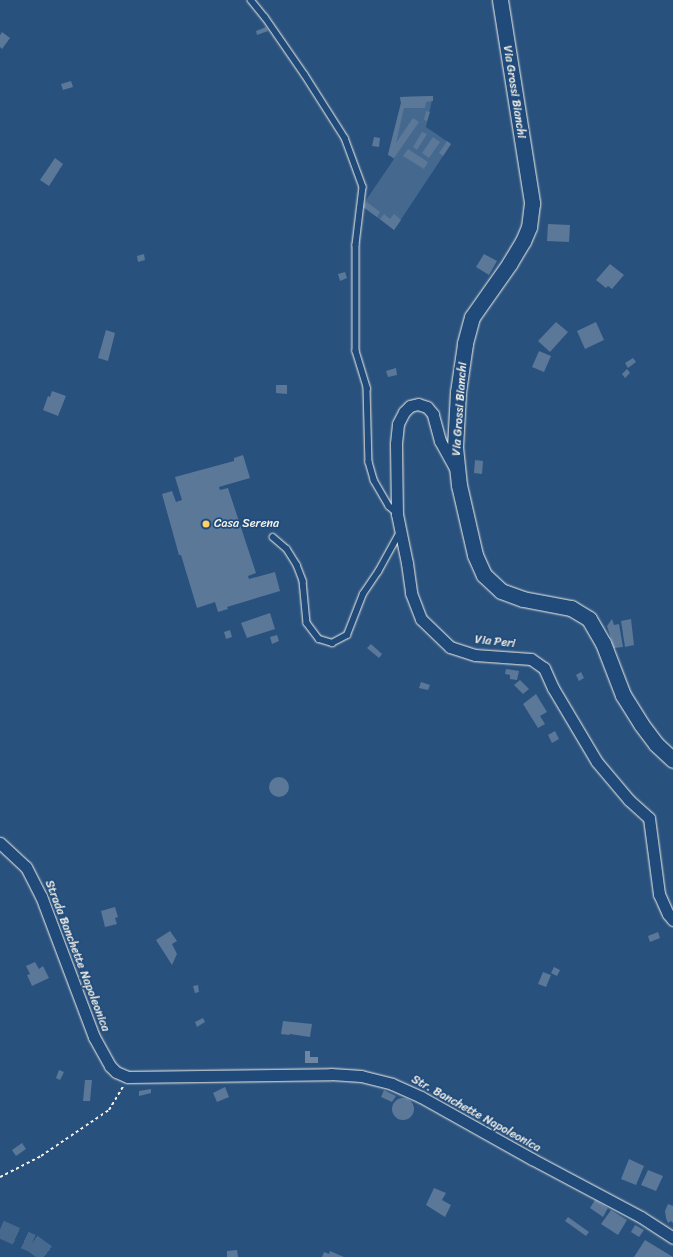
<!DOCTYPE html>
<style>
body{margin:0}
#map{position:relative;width:673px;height:1257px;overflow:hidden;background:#28517e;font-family:Sriracha,sans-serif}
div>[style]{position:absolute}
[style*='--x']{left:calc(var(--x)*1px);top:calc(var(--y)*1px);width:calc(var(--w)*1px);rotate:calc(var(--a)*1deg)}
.green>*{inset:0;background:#45688e}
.water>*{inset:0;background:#6e88a2}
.building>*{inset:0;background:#5b7899}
.round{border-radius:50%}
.trunk-tunnel>*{height:18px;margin-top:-9px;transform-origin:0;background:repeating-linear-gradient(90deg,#47698e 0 18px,transparent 0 27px)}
.path>*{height:2px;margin-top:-1px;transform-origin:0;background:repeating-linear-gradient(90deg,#f4f1e8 0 3px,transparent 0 6px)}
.roads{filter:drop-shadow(0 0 1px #f4f1e8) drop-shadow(0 0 1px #f4f1e8)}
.service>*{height:5.5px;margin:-2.75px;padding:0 2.75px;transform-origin:2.75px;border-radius:2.75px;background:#1f4a7a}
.minor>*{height:11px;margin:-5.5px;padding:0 5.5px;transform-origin:5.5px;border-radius:5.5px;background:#1f4a7a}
.secondary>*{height:15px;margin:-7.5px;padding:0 7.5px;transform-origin:7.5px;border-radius:7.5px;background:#1f4a7a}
.dots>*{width:11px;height:11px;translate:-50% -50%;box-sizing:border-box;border:2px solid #1f4a7a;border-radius:50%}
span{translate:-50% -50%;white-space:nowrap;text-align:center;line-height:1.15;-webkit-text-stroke:3.5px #1f4a7a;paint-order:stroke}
.street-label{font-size:12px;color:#f4f1e8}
.poi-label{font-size:12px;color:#f4f1e8}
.left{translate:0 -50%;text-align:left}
</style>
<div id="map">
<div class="green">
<i style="clip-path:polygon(433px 96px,426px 127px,451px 144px,394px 230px,362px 206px,394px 159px,388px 154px,401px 103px,400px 97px)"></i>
</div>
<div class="water">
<i style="clip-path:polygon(305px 1051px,310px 1051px,310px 1057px,318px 1057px,318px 1063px,305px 1063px)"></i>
</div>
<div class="building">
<i style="clip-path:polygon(266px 27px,268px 31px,257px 35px,256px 31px)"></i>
<i style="clip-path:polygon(2px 32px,10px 38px,2px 49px,0 47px,0 35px)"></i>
<i style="clip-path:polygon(71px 81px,73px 87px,63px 90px,61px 84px)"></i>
<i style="clip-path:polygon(433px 96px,433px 101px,426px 102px,425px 108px,404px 108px,396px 143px,413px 118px,419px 122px,394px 158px,388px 155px,401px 103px,400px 97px)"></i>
<i style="clip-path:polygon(426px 111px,430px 112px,427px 121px,424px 120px)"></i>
<i style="clip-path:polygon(422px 132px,427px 134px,417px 150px,413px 147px)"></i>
<i style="clip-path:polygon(374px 137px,380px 138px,379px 147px,372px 146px)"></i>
<i style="clip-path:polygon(433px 137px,440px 142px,429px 158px,422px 153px)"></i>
<i style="clip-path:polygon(447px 141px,451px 144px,443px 156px,439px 153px)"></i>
<i style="clip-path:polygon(408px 149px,428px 162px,424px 169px,403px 156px)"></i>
<i style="clip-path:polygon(55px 158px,63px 164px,49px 186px,40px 180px)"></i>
<i style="clip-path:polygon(367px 202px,380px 212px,377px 217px,363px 207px)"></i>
<i style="clip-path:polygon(384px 214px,390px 219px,394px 214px,401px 220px,394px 230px,380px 219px)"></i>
<i style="clip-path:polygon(548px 224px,570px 225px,569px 242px,547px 241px)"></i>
<i style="clip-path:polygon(144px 254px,145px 260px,138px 262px,137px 256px)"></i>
<i style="clip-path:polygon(484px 254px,497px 261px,489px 275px,476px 267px)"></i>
<i style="clip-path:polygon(610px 264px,624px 275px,612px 289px,608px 286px,606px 288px,596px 280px)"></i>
<i style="clip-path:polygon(345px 272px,347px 278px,340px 281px,338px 274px)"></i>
<i style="clip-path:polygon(556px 322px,568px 332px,550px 352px,538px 341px)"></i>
<i style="clip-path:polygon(596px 322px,604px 340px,585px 349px,577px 331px)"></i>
<i style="clip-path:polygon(106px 330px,115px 333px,108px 361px,98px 358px)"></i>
<i style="clip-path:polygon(539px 351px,551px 356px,544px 372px,532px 367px)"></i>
<i style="clip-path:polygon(633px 358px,636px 362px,628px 368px,625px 363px)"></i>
<i style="clip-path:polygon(396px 368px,397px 375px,388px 377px,386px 371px)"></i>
<i style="clip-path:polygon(627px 369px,630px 373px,625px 378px,622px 374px)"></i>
<i style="clip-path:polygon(276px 385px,287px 385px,287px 394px,276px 393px)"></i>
<i style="clip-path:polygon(52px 391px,66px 396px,58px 416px,43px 410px,48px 396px,50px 397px)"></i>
<i style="clip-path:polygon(243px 455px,250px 478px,219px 487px,220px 490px,228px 488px,256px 573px,248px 576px,249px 579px,275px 572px,280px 591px,227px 607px,228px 609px,218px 612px,215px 602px,197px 608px,181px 555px,179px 555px,162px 494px,172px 491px,176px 502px,182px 500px,175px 477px,234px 461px,234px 458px)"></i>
<i style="clip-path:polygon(475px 460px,483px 461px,482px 474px,474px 473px)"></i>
<i style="clip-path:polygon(270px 613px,275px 629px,247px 638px,241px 623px)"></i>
<i style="clip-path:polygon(612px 619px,614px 625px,619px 624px,623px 647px,614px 648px,607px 626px)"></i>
<i style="clip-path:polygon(631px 619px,634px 645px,625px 647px,621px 621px)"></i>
<i style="clip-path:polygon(230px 630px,232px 637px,226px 639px,224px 632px)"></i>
<i style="clip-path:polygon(277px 635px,279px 641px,272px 644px,270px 637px)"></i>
<i style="clip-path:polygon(371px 644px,382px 654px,379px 658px,367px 648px)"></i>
<i style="clip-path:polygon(506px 669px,519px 671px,517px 680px,510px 679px,510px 675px,505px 674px)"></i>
<i style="clip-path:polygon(581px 672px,584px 678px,579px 681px,576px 675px)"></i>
<i style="clip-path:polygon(520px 680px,529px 689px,523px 694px,514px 685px)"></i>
<i style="clip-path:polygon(421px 682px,430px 685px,428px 690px,419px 688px)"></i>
<i style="clip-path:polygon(536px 694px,547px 712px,540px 716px,545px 724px,538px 728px,523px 704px)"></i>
<i style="clip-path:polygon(555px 731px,559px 739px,552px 743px,548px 735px)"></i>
<i class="round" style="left:269px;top:777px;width:20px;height:20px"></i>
<i style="clip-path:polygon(115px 907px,118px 917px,115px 918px,117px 924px,105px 927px,101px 911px)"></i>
<i style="clip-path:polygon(170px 931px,177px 941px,172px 944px,177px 954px,172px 965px,156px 940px)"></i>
<i style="clip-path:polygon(658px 932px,660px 938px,650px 942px,648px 936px)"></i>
<i style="clip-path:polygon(35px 962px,39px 969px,43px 966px,49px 978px,32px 986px,27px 975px,30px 974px,26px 966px)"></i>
<i style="clip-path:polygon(554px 967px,560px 970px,557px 976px,551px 973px)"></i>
<i style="clip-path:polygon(543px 972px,551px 975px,546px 987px,538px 984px)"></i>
<i style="clip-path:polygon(198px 985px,199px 992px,195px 993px,193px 986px)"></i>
<i style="clip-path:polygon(203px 1018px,205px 1022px,197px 1027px,195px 1022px)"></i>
<i style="clip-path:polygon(283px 1021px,312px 1024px,310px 1037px,290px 1034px,289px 1035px,281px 1034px)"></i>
<i style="clip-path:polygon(59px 1070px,64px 1072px,60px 1080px,56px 1078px)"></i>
<i style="clip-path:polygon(85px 1080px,92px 1080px,90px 1101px,83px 1101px)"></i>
<i style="clip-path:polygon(225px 1087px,229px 1097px,217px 1102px,213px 1093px)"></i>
<i style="clip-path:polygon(151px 1089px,151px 1093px,139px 1096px,139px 1091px)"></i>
<i style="clip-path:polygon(384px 1090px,396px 1096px,392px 1102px,381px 1097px)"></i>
<i class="round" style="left:392px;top:1098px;width:22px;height:22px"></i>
<i style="clip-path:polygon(22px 1143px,26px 1149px,16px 1156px,12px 1150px)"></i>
<i style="clip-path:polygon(629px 1159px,644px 1166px,636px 1185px,621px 1179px)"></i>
<i style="clip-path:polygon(648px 1170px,663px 1176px,656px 1191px,641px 1185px)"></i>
<i style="clip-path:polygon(434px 1188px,446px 1193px,442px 1200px,451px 1205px,445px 1217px,426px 1205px)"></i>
<i style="clip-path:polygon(595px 1200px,608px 1208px,603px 1217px,590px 1208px)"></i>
<i style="clip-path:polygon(668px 1204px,673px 1206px,673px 1223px,671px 1221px,668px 1223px,666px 1218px,665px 1211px)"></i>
<i style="clip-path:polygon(611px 1210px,627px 1220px,618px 1235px,601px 1224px)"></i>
<i style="clip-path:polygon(568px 1217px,589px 1232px,586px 1236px,565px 1221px)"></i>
<i style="clip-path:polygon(635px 1225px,644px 1230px,639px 1237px,631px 1232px)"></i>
<i style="clip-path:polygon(645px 1240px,673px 1257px,634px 1257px)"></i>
<i style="clip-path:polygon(237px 1250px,238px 1257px,227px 1257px,227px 1251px)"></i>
<i style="clip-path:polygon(330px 1251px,344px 1257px,322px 1257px,324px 1252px,329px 1254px)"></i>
</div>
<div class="trunk-tunnel">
<i style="--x:0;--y:1229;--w:35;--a:24"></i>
<i style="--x:32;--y:1243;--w:24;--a:36"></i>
</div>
<div class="path">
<i style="--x:0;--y:1177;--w:46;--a:-27.1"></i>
<i style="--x:41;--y:1156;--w:82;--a:-34.1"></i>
<i style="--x:109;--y:1110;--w:27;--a:-59"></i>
</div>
<div class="roads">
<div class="service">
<i style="--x:251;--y:0;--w:22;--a:51"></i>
<i style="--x:265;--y:17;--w:70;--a:55.4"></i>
<i style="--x:305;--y:75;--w:75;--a:57.6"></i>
<i style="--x:345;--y:138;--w:52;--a:69.8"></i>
<i style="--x:363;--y:187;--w:58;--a:96.9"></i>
<i style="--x:356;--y:245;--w:106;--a:90"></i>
<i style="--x:356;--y:351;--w:39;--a:73"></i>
<i style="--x:367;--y:388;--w:74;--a:88.5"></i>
<i style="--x:369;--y:462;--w:19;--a:74"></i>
<i style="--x:374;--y:480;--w:30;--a:60"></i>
<i style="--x:389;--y:506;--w:9;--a:41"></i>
<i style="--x:273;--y:537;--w:18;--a:41"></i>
<i style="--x:287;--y:549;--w:19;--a:58"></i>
<i style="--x:297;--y:565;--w:17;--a:69"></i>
<i style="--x:303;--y:581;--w:42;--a:84.6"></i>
<i style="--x:307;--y:623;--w:20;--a:53"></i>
<i style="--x:319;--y:639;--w:14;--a:17"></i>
<i style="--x:332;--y:643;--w:17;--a:-28"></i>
<i style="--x:347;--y:635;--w:44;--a:-68.7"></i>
<i style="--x:363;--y:594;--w:27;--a:-56"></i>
<i style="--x:378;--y:572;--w:46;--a:-61.2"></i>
</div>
<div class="minor">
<i style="--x:455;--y:468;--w:31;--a:-119"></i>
<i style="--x:440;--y:441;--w:28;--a:-105"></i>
<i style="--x:433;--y:414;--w:9;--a:-131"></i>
<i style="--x:427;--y:407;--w:9;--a:-162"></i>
<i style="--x:418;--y:404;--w:8;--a:166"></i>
<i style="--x:410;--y:406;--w:8;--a:135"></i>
<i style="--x:404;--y:412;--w:13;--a:117"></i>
<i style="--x:398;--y:424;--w:20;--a:96"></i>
<i style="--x:396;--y:444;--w:70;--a:89.2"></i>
<i style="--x:397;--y:514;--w:50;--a:78.5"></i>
<i style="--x:407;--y:563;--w:30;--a:82"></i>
<i style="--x:411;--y:593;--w:28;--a:69"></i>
<i style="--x:421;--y:619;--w:40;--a:44"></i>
<i style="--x:450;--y:647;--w:26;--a:18"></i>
<i style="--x:475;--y:655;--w:56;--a:4.1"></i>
<i style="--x:531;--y:659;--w:16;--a:35"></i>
<i style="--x:544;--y:668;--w:22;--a:66"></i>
<i style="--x:553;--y:688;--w:86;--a:59.3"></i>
<i style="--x:597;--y:762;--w:50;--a:49.9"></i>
<i style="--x:629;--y:800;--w:27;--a:42"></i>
<i style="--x:649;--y:818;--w:77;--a:82.5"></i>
<i style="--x:659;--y:894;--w:22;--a:66"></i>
<i style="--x:668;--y:914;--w:8;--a:50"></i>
<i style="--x:0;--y:843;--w:35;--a:43"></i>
<i style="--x:26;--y:867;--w:33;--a:63"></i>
<i style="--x:41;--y:896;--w:151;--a:69.4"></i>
<i style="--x:94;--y:1037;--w:33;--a:61"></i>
<i style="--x:110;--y:1066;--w:8;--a:45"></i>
<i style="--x:116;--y:1072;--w:13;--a:23"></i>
<i style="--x:128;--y:1077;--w:203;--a:-0.8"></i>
<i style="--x:331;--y:1074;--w:30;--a:4"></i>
<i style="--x:361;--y:1076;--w:32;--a:14"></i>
<i style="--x:392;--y:1084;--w:32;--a:24"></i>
<i style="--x:421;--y:1097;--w:127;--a:29.2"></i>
<i style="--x:532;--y:1159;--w:123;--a:28"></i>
<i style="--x:641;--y:1217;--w:38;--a:33"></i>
</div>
<div class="secondary">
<i style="--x:500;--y:0;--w:206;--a:81"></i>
<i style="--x:532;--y:203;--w:24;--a:97"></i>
<i style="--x:529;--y:227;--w:15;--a:113"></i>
<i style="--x:523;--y:241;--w:26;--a:121"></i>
<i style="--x:510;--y:263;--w:66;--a:125.1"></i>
<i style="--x:472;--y:317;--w:28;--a:105"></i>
<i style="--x:465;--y:344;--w:49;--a:98.3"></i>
<i style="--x:458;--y:392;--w:55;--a:93.1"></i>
<i style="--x:455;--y:447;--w:38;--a:84"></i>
<i style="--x:459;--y:485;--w:72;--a:77.1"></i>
<i style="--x:475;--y:555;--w:22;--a:66"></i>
<i style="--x:484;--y:575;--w:23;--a:43"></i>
<i style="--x:501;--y:591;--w:23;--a:20"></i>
<i style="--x:523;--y:599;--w:49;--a:10.6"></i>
<i style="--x:571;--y:608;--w:21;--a:31"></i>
<i style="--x:589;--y:619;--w:28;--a:60"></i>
<i style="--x:603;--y:643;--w:56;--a:69"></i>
<i style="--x:623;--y:695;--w:34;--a:58"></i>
<i style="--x:641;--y:724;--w:25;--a:53"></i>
<i style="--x:656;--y:744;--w:23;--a:43"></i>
</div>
</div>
<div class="dots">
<i style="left:206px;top:524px;background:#ffd166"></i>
</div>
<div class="street-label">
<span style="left:514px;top:92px;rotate:81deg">Via Grossi Bianchi</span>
<span style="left:460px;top:409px;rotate:-86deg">Via Grossi Bianchi</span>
<span style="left:495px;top:642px;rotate:6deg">Via Peri</span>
<span style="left:77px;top:956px;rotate:69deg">Strada Banchette Napoleonica</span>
<span style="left:476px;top:1114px;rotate:29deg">Str. Banchette Napoleonica</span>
</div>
<div class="poi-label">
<span class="left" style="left:214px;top:524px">Casa Serena</span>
</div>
</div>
